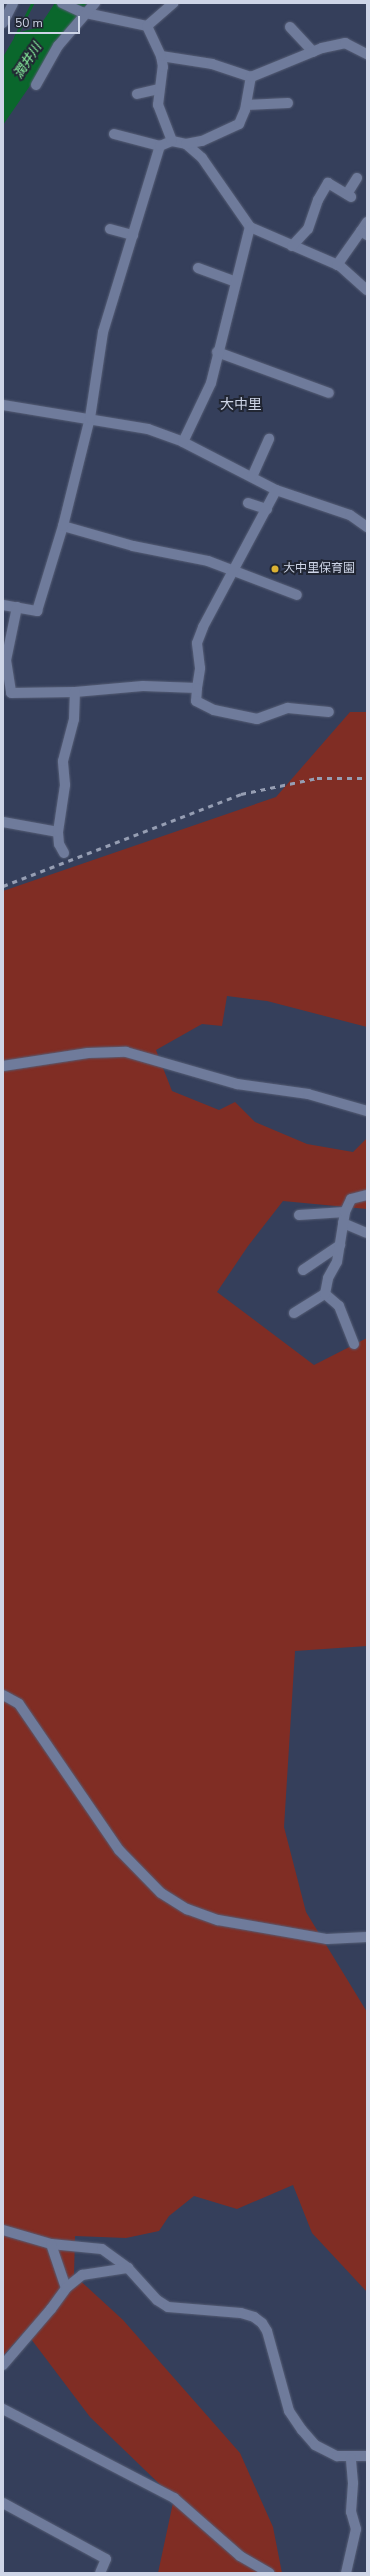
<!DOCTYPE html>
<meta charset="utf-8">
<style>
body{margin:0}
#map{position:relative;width:370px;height:2576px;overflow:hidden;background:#353f5b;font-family:"Nunito Sans","Noto Sans JP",sans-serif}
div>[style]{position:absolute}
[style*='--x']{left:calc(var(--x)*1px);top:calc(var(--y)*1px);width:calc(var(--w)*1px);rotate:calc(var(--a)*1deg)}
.green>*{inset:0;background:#802d24}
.water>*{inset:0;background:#0a672c}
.stream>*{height:3px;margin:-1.5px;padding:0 1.5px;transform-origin:1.5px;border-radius:1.5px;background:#0a672c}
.roads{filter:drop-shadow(0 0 1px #555d75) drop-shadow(0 0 1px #555d75)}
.minor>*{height:10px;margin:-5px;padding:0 5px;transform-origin:5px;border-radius:5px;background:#6f7b9b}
.tertiary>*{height:10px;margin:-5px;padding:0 5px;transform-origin:5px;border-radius:5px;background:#6f7b9b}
.rail>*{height:3px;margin-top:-1.5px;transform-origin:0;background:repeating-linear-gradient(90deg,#969eb3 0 5px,transparent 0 10px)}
.dots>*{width:11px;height:11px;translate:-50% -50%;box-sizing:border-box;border:2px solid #212633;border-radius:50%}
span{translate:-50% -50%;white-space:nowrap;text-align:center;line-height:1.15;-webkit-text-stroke:4px #212633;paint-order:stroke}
.poi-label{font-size:12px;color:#ced5e7}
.left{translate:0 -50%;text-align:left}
.water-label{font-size:13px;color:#8cf6a2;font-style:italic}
.quarter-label{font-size:14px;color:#ced5e7}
.frame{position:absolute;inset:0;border:4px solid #ced5e7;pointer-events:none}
.scale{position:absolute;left:8px;top:16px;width:72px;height:18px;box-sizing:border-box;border:2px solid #ced5e7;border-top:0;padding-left:5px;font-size:12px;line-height:14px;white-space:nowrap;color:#ced5e7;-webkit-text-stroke:3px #212633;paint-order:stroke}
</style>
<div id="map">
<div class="green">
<i style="clip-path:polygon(350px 712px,367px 712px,367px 1027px,267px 1001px,227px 996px,222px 1026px,202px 1024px,156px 1050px,172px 1091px,219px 1110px,235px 1102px,255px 1122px,307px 1144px,353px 1152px,367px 1138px,367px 1209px,283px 1201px,248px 1246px,217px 1292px,314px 1365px,367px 1338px,367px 1646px,295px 1651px,284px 1827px,306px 1912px,367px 2012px,367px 2292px,312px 2233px,293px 2185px,237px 2209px,194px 2196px,169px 2216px,159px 2231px,126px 2238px,75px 2236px,74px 2275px,123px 2320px,240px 2453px,273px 2527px,282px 2573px,158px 2573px,174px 2498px,90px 2417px,25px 2331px,3px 2356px,3px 891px,276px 797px)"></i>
</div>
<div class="water">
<i style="clip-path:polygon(55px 3px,87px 3px,3px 125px,3px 57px,17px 33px,39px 27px)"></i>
</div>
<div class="stream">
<i style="--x:15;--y:37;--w:38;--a:-63"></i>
</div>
<div class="roads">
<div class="minor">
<i style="--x:62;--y:3;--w:21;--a:25"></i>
<i style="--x:81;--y:12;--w:67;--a:12"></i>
<i style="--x:147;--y:26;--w:35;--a:-41"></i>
<i style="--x:290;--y:27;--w:34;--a:47"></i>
<i style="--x:161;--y:56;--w:52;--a:8.9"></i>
<i style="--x:212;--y:64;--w:41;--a:18.4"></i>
<i style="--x:36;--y:85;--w:45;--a:-60.6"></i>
<i style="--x:58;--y:46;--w:57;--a:-49.3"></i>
<i style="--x:137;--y:94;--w:23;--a:-13"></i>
<i style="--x:246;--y:105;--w:42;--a:-2.7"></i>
<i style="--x:114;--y:134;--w:48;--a:14.6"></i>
<i style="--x:172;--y:141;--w:14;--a:12"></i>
<i style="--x:186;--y:144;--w:21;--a:41"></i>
<i style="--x:202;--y:158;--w:84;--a:55.2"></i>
<i style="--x:250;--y:227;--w:98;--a:23.4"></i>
<i style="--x:340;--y:266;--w:36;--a:42"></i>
<i style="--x:186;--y:144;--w:16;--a:-11"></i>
<i style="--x:202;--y:141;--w:41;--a:-24.7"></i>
<i style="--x:239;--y:124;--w:15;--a:-67"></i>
<i style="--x:245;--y:110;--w:34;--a:-80"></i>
<i style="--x:251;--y:77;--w:77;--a:-22.2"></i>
<i style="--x:322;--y:48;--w:24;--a:-12"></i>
<i style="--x:345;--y:43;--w:25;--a:27"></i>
<i style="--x:347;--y:194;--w:19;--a:-58"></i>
<i style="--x:110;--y:229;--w:24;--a:15"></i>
<i style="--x:361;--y:231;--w:11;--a:-56"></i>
<i style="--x:292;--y:246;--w:23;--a:-47"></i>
<i style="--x:308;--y:229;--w:31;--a:-71"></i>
<i style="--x:318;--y:200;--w:20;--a:-60"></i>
<i style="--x:328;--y:183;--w:27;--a:31"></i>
<i style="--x:337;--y:265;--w:42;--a:-54.8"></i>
<i style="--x:361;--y:231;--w:7;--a:34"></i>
<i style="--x:198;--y:268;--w:40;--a:20.2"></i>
<i style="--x:217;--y:352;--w:119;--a:20.1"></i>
<i style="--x:3;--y:405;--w:147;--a:9.4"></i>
<i style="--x:148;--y:429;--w:37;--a:20"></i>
<i style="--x:183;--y:442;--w:105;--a:27.3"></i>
<i style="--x:276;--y:490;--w:78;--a:18.7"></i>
<i style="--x:350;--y:515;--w:21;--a:35"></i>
<i style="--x:183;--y:442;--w:65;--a:-64.6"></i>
<i style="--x:211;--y:383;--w:161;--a:-76"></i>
<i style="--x:252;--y:477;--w:42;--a:-65.9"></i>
<i style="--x:248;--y:503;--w:20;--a:18"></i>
<i style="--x:63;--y:526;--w:73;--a:15.9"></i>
<i style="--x:133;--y:546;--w:76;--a:11.3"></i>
<i style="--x:208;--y:561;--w:95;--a:20.9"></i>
<i style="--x:3;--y:605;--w:35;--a:10"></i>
<i style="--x:37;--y:611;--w:89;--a:-73"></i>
<i style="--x:63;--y:526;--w:111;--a:-76"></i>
<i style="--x:90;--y:418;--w:87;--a:-81.4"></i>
<i style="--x:103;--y:332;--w:195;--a:-73"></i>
<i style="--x:160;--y:146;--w:13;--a:-23"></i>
<i style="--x:172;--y:141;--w:39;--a:-111"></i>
<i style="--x:158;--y:105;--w:38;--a:-83"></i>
<i style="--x:163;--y:67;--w:11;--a:-100"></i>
<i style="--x:161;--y:56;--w:33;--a:-115"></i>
<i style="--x:17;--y:607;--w:54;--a:101.7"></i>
<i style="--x:6;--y:660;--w:33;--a:81"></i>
<i style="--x:11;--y:693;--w:64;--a:-0.9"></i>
<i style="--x:75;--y:692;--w:68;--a:-5"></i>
<i style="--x:143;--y:686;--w:54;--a:2.1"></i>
<i style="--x:197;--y:688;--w:20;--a:-81"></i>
<i style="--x:200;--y:668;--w:25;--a:-97"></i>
<i style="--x:197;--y:643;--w:17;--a:-69"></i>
<i style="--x:203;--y:627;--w:155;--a:-61.9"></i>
<i style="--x:197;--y:688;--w:13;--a:94"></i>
<i style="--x:196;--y:701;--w:20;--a:27"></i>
<i style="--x:214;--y:710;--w:44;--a:11.8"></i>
<i style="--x:257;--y:719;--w:33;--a:-20"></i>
<i style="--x:288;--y:708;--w:41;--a:5.6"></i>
<i style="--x:3;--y:822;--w:56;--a:10.3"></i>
<i style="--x:64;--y:853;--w:10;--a:-119"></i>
<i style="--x:59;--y:844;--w:12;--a:-95"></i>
<i style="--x:58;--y:832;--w:48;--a:-81.5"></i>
<i style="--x:65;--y:785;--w:24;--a:-95"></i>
<i style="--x:63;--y:761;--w:43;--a:-75.3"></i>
<i style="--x:74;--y:719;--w:27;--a:-88"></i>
<i style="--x:3;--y:1066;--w:86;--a:-8.7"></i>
<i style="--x:88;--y:1053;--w:38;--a:-2"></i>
<i style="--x:126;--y:1052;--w:116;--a:16.1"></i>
<i style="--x:237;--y:1084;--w:72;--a:8"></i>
<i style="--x:308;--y:1094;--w:61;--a:16.1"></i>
<i style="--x:299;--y:1215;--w:46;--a:-3.7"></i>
<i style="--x:343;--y:1223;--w:25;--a:23"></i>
<i style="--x:303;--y:1270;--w:45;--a:-34"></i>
<i style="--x:294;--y:1313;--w:36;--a:-32"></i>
<i style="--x:354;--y:1344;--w:41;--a:-111.5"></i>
<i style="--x:339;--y:1306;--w:18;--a:-139"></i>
<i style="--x:325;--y:1294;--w:16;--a:-79"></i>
<i style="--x:328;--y:1278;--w:18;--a:-61"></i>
<i style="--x:337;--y:1262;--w:51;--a:-80.9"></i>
<i style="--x:345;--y:1212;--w:14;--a:-65"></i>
<i style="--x:351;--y:1199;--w:16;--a:-14"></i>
<i style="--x:3;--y:1695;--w:18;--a:29"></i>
<i style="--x:19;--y:1704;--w:177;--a:55.6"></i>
<i style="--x:119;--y:1850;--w:60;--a:45.7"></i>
<i style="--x:161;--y:1893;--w:31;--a:32"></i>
<i style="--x:187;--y:1909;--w:33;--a:20"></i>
<i style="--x:218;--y:1920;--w:111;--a:9.9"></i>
<i style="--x:327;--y:1939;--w:40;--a:-2.9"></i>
<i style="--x:3;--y:2230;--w:50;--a:16.3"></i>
<i style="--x:51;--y:2244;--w:51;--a:5.6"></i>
<i style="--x:102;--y:2249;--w:32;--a:36"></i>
<i style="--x:128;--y:2268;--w:43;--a:47.8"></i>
<i style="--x:157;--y:2300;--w:13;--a:32"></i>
<i style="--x:168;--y:2307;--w:73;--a:4.7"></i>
<i style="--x:241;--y:2313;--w:14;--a:17"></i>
<i style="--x:254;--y:2317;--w:10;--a:37"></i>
<i style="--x:262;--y:2323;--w:9;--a:58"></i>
<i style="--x:267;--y:2331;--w:83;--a:74.6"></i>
<i style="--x:289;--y:2411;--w:23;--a:56"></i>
<i style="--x:302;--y:2430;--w:20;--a:49"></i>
<i style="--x:315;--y:2445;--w:25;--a:27"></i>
<i style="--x:337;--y:2456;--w:30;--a:0"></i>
<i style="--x:51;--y:2244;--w:46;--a:71.2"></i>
<i style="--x:3;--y:2365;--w:74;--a:-49.4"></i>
<i style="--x:51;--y:2309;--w:26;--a:-54"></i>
<i style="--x:66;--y:2288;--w:21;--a:-39"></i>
<i style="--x:82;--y:2275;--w:47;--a:-8.7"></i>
<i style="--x:3;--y:2409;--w:193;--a:27.5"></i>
<i style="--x:174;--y:2498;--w:88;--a:41.3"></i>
<i style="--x:240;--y:2556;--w:34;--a:30"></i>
<i style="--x:3;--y:2503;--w:117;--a:28.5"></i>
<i style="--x:106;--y:2559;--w:15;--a:113"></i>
<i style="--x:346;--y:2573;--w:45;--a:-77.2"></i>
<i style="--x:356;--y:2529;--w:18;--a:-106"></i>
<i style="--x:351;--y:2512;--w:29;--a:-86"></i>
<i style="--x:353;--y:2483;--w:25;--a:-95"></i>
</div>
<div class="tertiary">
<i style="--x:3;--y:23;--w:22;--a:-63"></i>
</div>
</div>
<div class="rail">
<i style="--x:3;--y:886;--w:255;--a:-21.1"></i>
<i style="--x:241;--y:794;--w:78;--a:-11.9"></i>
<i style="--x:317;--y:778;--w:50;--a:0"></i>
</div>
<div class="dots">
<i style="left:275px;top:569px;background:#dcb233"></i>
</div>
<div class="poi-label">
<span class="left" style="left:283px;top:569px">大中里保育園</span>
</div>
<div class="water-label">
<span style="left:28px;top:61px;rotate:-57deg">潤井川</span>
</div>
<div class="quarter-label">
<span style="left:241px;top:405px">大中里</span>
</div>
<div class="frame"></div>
<div class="scale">50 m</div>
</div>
